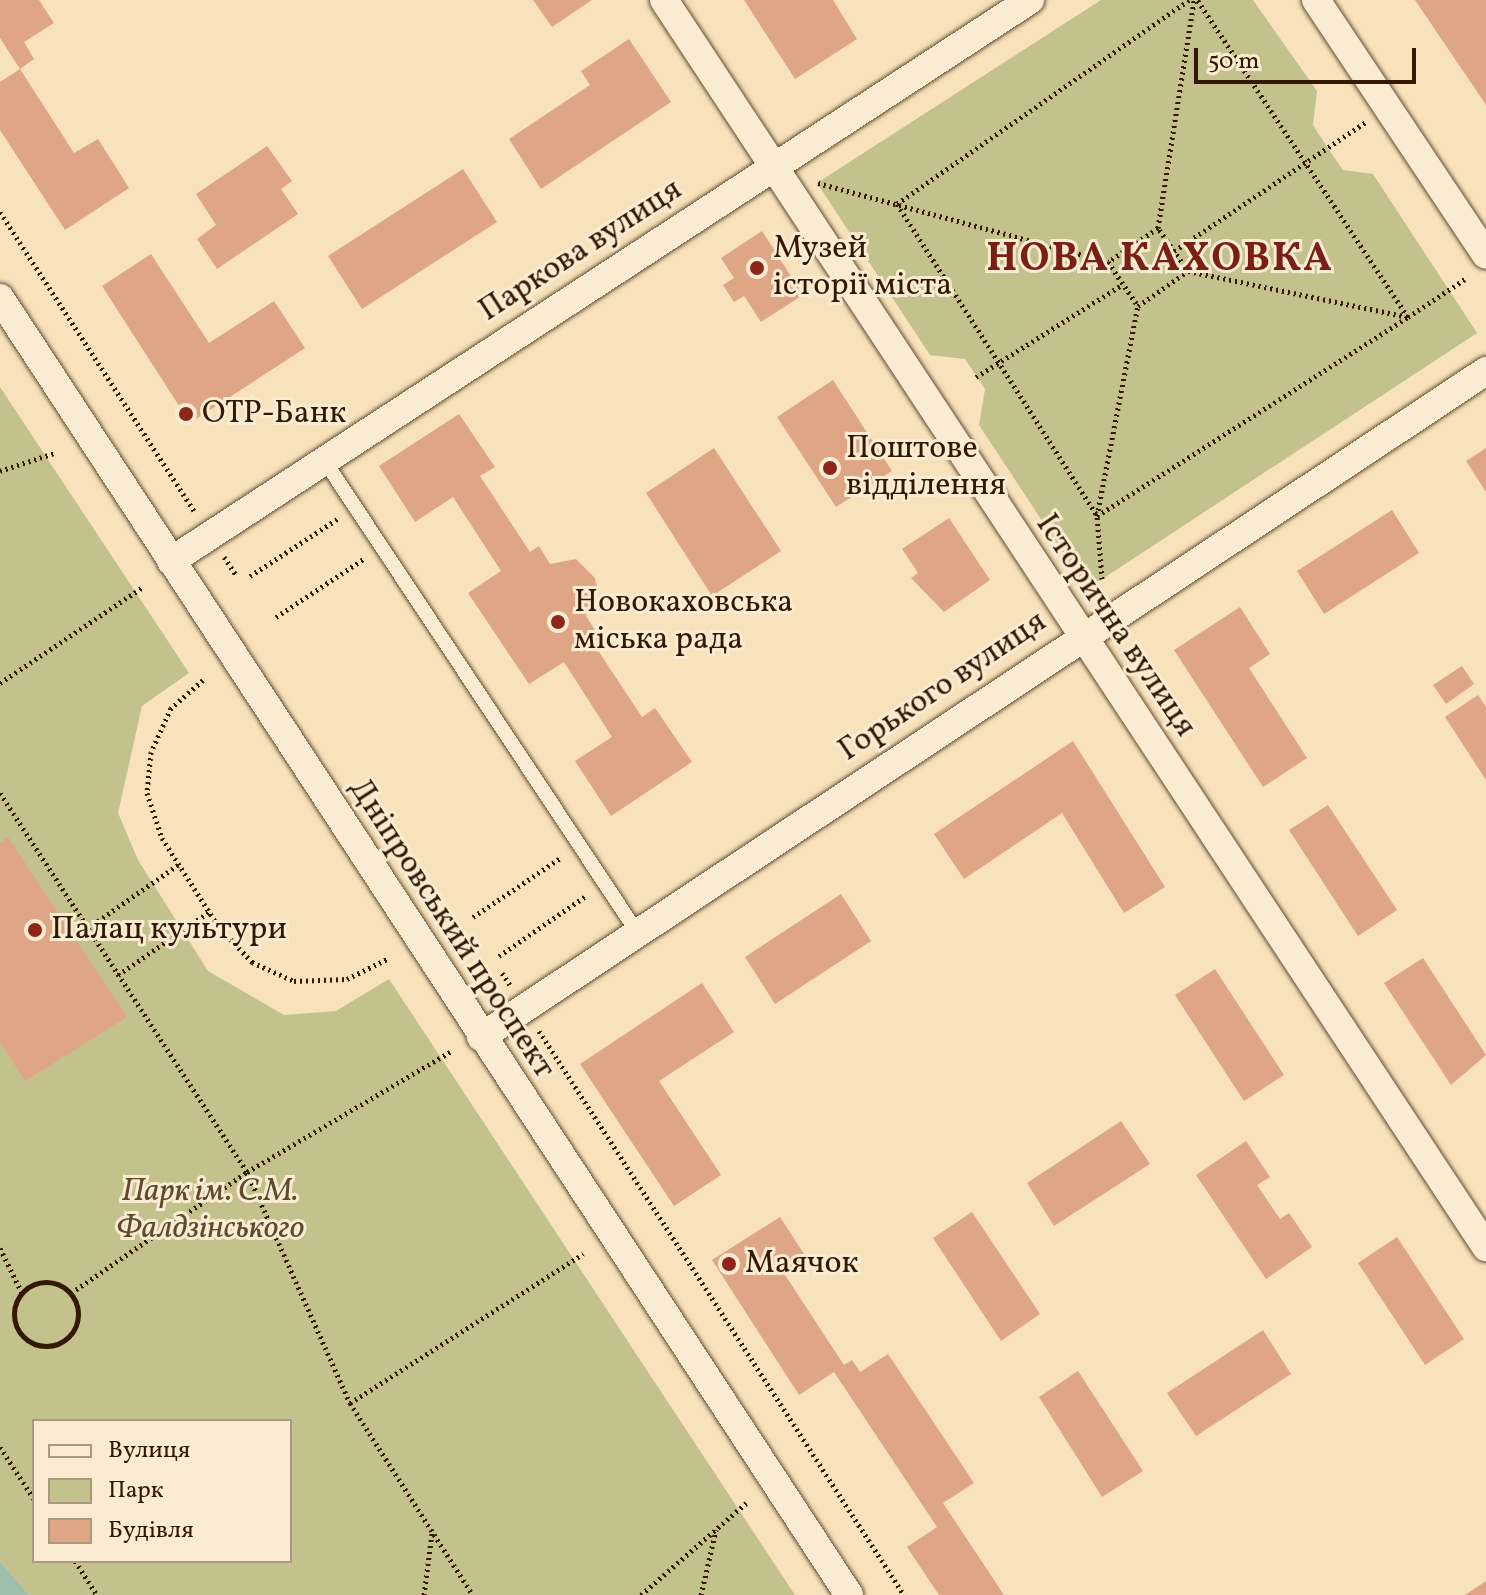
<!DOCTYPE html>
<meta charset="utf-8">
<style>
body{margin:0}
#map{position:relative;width:1486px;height:1595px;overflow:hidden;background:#f7e2bb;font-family:Vollkorn,serif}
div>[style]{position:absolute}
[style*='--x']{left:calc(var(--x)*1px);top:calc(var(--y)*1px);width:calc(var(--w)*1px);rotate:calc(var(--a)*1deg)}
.green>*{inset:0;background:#c3c18c}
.water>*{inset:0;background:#9ebfaa}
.building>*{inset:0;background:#dfa685}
.path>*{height:5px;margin-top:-2.5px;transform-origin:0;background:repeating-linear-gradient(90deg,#341900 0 2px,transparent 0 6px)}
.path>.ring{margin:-2.5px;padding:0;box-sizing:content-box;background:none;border:5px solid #341900;border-radius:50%}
.roads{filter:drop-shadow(0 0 2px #654b2f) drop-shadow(0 0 2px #654b2f)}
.service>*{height:14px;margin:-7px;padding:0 7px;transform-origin:7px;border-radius:7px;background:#faecd3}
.minor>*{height:28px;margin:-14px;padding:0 14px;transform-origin:14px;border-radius:14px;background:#faecd3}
.dots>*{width:22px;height:22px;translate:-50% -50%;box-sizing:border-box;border:4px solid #faecd3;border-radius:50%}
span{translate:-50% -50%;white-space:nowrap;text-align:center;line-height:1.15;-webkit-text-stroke:6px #faecd3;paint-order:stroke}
.poi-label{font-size:32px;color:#341900}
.left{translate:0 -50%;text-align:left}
.street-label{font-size:32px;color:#341900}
.park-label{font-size:32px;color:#5f4b2a;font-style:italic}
.district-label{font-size:40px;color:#7a1f14;font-weight:700;letter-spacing:2px}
.legend{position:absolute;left:32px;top:1419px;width:260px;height:144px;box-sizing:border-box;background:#faecd3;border:2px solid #ab987f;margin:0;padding:10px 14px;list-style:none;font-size:24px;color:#341900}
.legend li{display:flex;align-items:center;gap:16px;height:40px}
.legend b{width:40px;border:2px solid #ab987f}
.scale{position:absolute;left:1194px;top:48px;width:222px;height:36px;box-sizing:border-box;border:4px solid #341900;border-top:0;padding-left:10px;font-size:24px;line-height:28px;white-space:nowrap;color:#341900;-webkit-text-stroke:6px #faecd3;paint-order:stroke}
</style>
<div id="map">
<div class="green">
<i style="clip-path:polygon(1101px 0,1253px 0,1317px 91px,1313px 125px,1327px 147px,1343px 170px,1373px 174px,1477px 333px,1087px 589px,979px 425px,985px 389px,965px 359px,930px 355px,817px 183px)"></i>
<i style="clip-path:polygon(evenodd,0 387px,189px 673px,142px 706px,118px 813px,138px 860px,208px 971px,284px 1015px,336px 1011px,389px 979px,795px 1595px,29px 1595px,0 1561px,0 387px,34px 1421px,290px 1421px,290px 1561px,34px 1561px,34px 1421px)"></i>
</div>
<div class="water">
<i style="clip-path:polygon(0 1561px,29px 1595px,0 1595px)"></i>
</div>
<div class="building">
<i style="clip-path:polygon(0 0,39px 0,54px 23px,24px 42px,34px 59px,20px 69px,0 38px)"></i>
<i style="clip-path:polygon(533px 0,592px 0,552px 27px)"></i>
<i style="clip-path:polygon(744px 0,833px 0,857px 39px,795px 79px)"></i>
<i style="clip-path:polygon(1415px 0,1486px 0,1486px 105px)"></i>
<i style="clip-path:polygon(629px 39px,671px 102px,541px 189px,509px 139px,590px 85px,581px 71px)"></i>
<i style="clip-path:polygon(20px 69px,74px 153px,98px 139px,129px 188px,65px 230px,0 130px,0 82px)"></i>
<i style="clip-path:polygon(267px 146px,292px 181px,281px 189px,298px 214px,217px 269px,197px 239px,216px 225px,196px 194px)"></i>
<i style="clip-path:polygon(463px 169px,497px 222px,362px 309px,328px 256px)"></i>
<i style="clip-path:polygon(762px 231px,803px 295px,761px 322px,744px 296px,734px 302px,723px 285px,734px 278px,721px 258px)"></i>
<i style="clip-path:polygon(151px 254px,209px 343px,274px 301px,305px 348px,190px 423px,102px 286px)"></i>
<i style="clip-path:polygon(833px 380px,892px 471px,836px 507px,777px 417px)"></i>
<i style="clip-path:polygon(459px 414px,495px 467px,480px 476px,530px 552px,539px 546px,550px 564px,576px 559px,595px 578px,598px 592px,586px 616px,600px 638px,593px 643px,642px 717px,655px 708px,692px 762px,611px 816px,575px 761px,612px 737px,564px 662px,529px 684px,468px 593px,501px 571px,453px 497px,415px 522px,379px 466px)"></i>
<i style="clip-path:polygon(714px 448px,781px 551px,712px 596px,646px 493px)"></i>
<i style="clip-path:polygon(1486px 448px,1486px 492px,1466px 461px)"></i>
<i style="clip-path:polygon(1392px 510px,1419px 553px,1324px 614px,1297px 571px)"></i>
<i style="clip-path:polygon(949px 518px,990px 580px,944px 612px,911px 578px,918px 573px,902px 549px)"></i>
<i style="clip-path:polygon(1240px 607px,1270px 654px,1249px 668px,1307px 758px,1263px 787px,1174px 650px)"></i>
<i style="clip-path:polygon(1462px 666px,1474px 684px,1446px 704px,1433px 685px)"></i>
<i style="clip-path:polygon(1478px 695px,1486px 707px,1486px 780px,1445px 717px)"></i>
<i style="clip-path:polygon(1073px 741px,1165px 887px,1124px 913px,1062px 813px,964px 879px,934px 834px)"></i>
<i style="clip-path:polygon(1328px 805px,1397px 910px,1358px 936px,1289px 830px)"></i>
<i style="clip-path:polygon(8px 837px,127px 1017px,25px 1081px,0 1042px,0 843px)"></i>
<i style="clip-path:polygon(841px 894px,871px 941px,775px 1004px,745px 957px)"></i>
<i style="clip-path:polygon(1423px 958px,1486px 1055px,1451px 1085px,1384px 983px)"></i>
<i style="clip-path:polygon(1215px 969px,1284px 1075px,1244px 1101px,1175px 995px)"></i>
<i style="clip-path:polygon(702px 983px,734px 1032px,659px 1081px,721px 1175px,674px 1206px,580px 1064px)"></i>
<i style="clip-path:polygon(1121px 1121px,1150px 1164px,1054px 1226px,1027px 1183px)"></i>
<i style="clip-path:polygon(1246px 1141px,1270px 1177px,1257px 1185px,1280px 1219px,1289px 1213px,1312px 1247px,1266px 1279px,1196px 1175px)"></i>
<i style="clip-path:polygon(972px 1212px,1040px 1314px,1001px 1341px,933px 1238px)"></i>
<i style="clip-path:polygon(780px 1217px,808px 1260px,785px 1275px,844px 1365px,852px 1360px,860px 1372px,888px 1354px,974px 1483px,943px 1503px,1004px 1595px,939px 1595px,907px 1547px,937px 1527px,834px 1372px,799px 1395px,712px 1260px)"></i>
<i style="clip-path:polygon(1397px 1237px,1464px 1339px,1425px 1365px,1358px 1263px)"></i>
<i style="clip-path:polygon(1263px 1330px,1291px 1374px,1196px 1436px,1167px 1393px)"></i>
<i style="clip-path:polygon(1078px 1371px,1143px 1471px,1102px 1497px,1039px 1397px)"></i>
<i style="clip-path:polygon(1486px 1581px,1486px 1595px,1465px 1595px)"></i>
</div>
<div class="path">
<i style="--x:1189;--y:0;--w:356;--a:145.1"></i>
<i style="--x:897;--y:204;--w:371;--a:57.3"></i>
<i style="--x:1097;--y:516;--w:369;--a:-32.6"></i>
<i style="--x:1408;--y:317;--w:381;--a:-123.6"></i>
<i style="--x:818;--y:183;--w:301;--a:15.2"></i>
<i style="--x:0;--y:212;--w:358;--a:57"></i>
<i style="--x:1158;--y:228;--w:231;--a:-81"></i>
<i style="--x:1174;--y:251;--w:231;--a:-33.9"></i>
<i style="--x:1188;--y:271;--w:225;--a:11.8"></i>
<i style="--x:1408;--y:317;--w:72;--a:-33.7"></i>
<i style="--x:976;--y:377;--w:174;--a:-32.3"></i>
<i style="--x:0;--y:471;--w:57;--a:-18.4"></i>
<i style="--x:224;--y:557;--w:23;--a:56"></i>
<i style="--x:250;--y:576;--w:106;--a:-33.1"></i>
<i style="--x:1102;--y:579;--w:63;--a:-94.5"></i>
<i style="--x:1097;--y:516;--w:214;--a:-79"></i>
<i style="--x:1138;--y:306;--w:61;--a:-35"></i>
<i style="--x:1188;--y:271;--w:52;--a:-124.9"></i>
<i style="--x:1158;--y:228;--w:60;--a:145.8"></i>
<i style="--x:1108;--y:262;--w:53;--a:55.7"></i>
<i style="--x:276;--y:617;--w:107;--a:-33.5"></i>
<i style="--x:203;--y:680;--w:43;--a:138.8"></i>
<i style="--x:171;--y:708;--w:48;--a:114.4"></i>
<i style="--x:151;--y:752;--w:41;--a:95.6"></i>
<i style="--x:147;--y:793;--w:47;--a:71.6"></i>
<i style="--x:162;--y:838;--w:104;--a:57.5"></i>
<i style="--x:218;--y:926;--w:50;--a:46.6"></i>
<i style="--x:252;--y:962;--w:46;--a:24.3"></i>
<i style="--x:294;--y:981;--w:53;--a:-2.2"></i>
<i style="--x:347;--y:979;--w:47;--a:-26.6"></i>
<i style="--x:0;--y:683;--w:172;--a:-33.9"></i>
<i style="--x:0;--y:793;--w:452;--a:56.9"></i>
<i style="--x:247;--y:1172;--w:253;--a:66"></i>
<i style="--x:350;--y:1403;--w:228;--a:57.4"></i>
<i style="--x:473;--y:917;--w:107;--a:-34"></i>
<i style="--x:88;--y:928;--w:110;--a:-35"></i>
<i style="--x:499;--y:956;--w:107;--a:-34.7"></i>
<i style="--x:502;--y:973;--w:14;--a:56"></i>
<i style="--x:118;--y:975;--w:111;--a:-34.7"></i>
<i style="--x:539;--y:1031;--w:672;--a:57.09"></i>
<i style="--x:0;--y:1248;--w:50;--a:63.9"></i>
<i class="ring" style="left:14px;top:1282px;width:59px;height:59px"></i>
<i style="--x:71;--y:1293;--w:214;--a:-34.5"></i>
<i style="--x:247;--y:1172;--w:236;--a:-30.6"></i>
<i style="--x:350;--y:1403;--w:277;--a:-32.6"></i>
<i style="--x:0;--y:1447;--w:62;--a:56.8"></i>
<i style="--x:75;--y:1561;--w:40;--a:57.1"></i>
<i style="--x:424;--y:1595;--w:63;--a:-82.6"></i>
<i style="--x:641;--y:1595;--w:140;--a:-41.2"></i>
<i style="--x:701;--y:1595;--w:67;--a:-77"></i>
</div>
<div class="roads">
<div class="service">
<i style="--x:324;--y:460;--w:566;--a:56.45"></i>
</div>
<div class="minor">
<i style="--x:664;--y:0;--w:1494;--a:56.61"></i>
<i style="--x:1316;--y:0;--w:306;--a:56.3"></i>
<i style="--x:0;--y:298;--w:1550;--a:56.79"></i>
<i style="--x:171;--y:561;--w:1026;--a:-33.15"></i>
<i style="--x:481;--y:1037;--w:1206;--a:-33.53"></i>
</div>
</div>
<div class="dots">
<i style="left:757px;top:268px;background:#8f2418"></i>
<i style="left:186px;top:414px;background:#8f2418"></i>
<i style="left:830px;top:468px;background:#8f2418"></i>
<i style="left:558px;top:622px;background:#8f2418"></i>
<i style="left:35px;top:930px;background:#8f2418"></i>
<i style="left:729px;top:1264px;background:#8f2418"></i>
</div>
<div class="poi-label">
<span class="left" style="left:773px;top:268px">Музей<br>історії міста</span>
<span class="left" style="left:202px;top:414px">ОТР-Банк</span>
<span class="left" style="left:846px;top:468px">Поштове<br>відділення</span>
<span class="left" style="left:574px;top:622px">Новокаховська<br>міська рада</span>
<span class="left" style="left:51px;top:930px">Палац культури</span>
<span class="left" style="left:745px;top:1264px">Маячок</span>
</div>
<div class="street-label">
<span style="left:581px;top:251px;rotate:-33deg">Паркова вулиця</span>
<span style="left:1115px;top:626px;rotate:56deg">Історична вулиця</span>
<span style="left:943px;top:687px;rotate:-34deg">Горького вулиця</span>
<span style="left:451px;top:929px;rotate:57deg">Дніпровський проспект</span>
</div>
<div class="park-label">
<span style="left:210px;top:1211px">Парк ім. С.М.<br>Фалдзінського</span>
</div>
<div class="district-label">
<span style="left:1160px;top:260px">НОВА КАХОВКА</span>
</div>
<ul class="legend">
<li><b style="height:10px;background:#faecd3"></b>Вулиця</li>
<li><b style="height:22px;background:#c3c18c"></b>Парк</li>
<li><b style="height:22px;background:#dfa685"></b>Будівля</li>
</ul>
<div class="scale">50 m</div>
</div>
